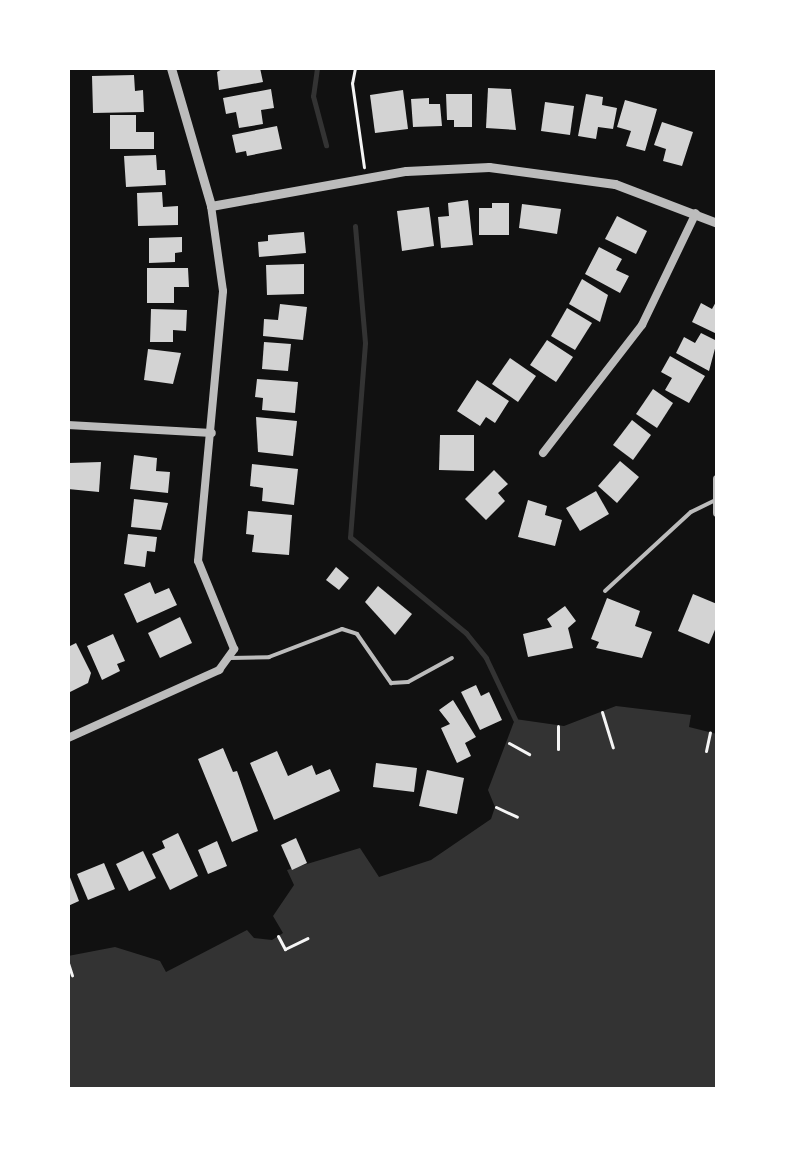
<!DOCTYPE html>
<style>
body{margin:0}
#map{position:relative;width:785px;height:1157px;overflow:hidden;background:#111;font-family:"IBM Plex Sans",sans-serif}
div>[style]{position:absolute}
[style*='--x']{left:calc(var(--x)*1px);top:calc(var(--y)*1px);width:calc(var(--w)*1px);rotate:calc(var(--a)*1deg)}
.water>*{inset:0;background:#333}
.stream>*{height:5px;margin:-2.5px;padding:0 2.5px;transform-origin:2.5px;border-radius:2.5px;background:#333}
.building>*{inset:0;background:#d3d3d3}
.path>*{height:3px;margin:-1.5px;padding:0 1.5px;transform-origin:1.5px;border-radius:1.5px;background:#f5f5f5}
.service>*{height:4px;margin:-2px;padding:0 2px;transform-origin:2px;border-radius:2px;background:#bcbcbc}
.minor>*{height:8px;margin:-4px;padding:0 4px;transform-origin:4px;border-radius:4px;background:#bcbcbc}
.tertiary>*{height:9px;margin:-4.5px;padding:0 4.5px;transform-origin:4.5px;border-radius:4.5px;background:#bcbcbc}
span{translate:-50% -50%;white-space:nowrap;text-align:center;line-height:1.15;-webkit-text-stroke:8px #fff;paint-order:stroke}
.frame{position:absolute;inset:0;border:70px solid #fff;pointer-events:none}
</style>
<div id="map">
<div class="water">
<i style="clip-path:polygon(616px 706px,691px 715px,689px 727px,717px 734px,717px 1089px,68px 1089px,68px 956px,115px 947px,160px 961px,166px 972px,247px 930px,254px 938px,272px 940px,283px 933px,273px 916px,294px 885px,287px 870px,360px 848px,379px 877px,431px 860px,491px 819px,495px 807px,488px 790px,515px 719px,564px 726px)"></i>
</div>
<div class="stream">
<i style="--x:317;--y:68;--w:28;--a:98"></i>
<i style="--x:313;--y:96;--w:51;--a:75.1"></i>
<i style="--x:355;--y:226;--w:117;--a:85.1"></i>
<i style="--x:365;--y:343;--w:195;--a:94.4"></i>
<i style="--x:350;--y:537;--w:151;--a:39.6"></i>
<i style="--x:466;--y:633;--w:32;--a:51"></i>
<i style="--x:486;--y:658;--w:68;--a:64.6"></i>
</div>
<div class="building">
<i style="clip-path:polygon(224px 68px,260px 68px,263px 82px,219px 90px,217px 72px)"></i>
<i style="clip-path:polygon(134px 75px,135px 91px,143px 90px,144px 112px,93px 113px,92px 76px)"></i>
<i style="clip-path:polygon(488px 88px,511px 89px,516px 130px,486px 128px)"></i>
<i style="clip-path:polygon(271px 89px,274px 108px,261px 110px,263px 124px,239px 128px,236px 112px,226px 114px,223px 98px)"></i>
<i style="clip-path:polygon(403px 90px,408px 129px,375px 133px,370px 95px)"></i>
<i style="clip-path:polygon(446px 94px,472px 94px,472px 127px,454px 127px,454px 120px,447px 120px)"></i>
<i style="clip-path:polygon(586px 94px,603px 97px,602px 105px,617px 108px,613px 129px,598px 127px,596px 139px,578px 136px)"></i>
<i style="clip-path:polygon(429px 98px,429px 104px,440px 104px,442px 126px,413px 127px,411px 99px)"></i>
<i style="clip-path:polygon(625px 100px,657px 109px,645px 151px,626px 146px,631px 131px,617px 127px)"></i>
<i style="clip-path:polygon(545px 102px,574px 106px,570px 135px,541px 131px)"></i>
<i style="clip-path:polygon(110px 115px,136px 115px,136px 132px,154px 132px,154px 149px,110px 149px)"></i>
<i style="clip-path:polygon(662px 122px,693px 132px,682px 166px,663px 161px,666px 149px,654px 145px)"></i>
<i style="clip-path:polygon(277px 126px,282px 149px,247px 156px,246px 151px,236px 153px,232px 135px)"></i>
<i style="clip-path:polygon(156px 155px,157px 170px,165px 170px,166px 185px,126px 187px,124px 156px)"></i>
<i style="clip-path:polygon(162px 192px,163px 207px,178px 206px,178px 225px,138px 226px,137px 193px)"></i>
<i style="clip-path:polygon(468px 200px,473px 245px,441px 248px,438px 217px,449px 216px,448px 203px)"></i>
<i style="clip-path:polygon(492px 203px,509px 203px,509px 235px,479px 235px,479px 208px,492px 208px)"></i>
<i style="clip-path:polygon(522px 204px,561px 209px,557px 234px,519px 228px)"></i>
<i style="clip-path:polygon(429px 207px,434px 246px,402px 251px,397px 211px)"></i>
<i style="clip-path:polygon(617px 216px,647px 231px,636px 254px,605px 239px)"></i>
<i style="clip-path:polygon(304px 232px,306px 253px,259px 257px,258px 242px,268px 241px,268px 235px)"></i>
<i style="clip-path:polygon(182px 237px,182px 252px,175px 253px,175px 262px,149px 263px,149px 238px)"></i>
<i style="clip-path:polygon(599px 247px,622px 259px,616px 270px,629px 276px,620px 293px,585px 274px)"></i>
<i style="clip-path:polygon(304px 264px,304px 294px,267px 295px,266px 265px)"></i>
<i style="clip-path:polygon(147px 268px,188px 268px,189px 287px,174px 287px,174px 303px,147px 303px)"></i>
<i style="clip-path:polygon(582px 279px,608px 295px,600px 322px,569px 304px)"></i>
<i style="clip-path:polygon(717px 300px,717px 334px,692px 322px,701px 303px,712px 309px)"></i>
<i style="clip-path:polygon(280px 304px,307px 307px,303px 340px,263px 336px,264px 319px,278px 320px)"></i>
<i style="clip-path:polygon(567px 308px,592px 323px,575px 350px,551px 336px)"></i>
<i style="clip-path:polygon(151px 309px,187px 310px,186px 331px,173px 330px,173px 342px,150px 342px)"></i>
<i style="clip-path:polygon(701px 333px,717px 341px,709px 371px,676px 353px,684px 337px,695px 343px)"></i>
<i style="clip-path:polygon(547px 340px,573px 357px,556px 382px,530px 365px)"></i>
<i style="clip-path:polygon(264px 342px,291px 344px,288px 371px,262px 369px)"></i>
<i style="clip-path:polygon(148px 349px,181px 353px,173px 384px,144px 380px)"></i>
<i style="clip-path:polygon(670px 356px,705px 376px,689px 403px,665px 390px,672px 378px,661px 372px)"></i>
<i style="clip-path:polygon(510px 358px,536px 376px,518px 402px,492px 384px)"></i>
<i style="clip-path:polygon(257px 379px,298px 382px,295px 413px,262px 410px,263px 398px,255px 397px)"></i>
<i style="clip-path:polygon(477px 380px,509px 401px,495px 423px,486px 417px,480px 426px,457px 411px)"></i>
<i style="clip-path:polygon(653px 389px,673px 403px,657px 428px,636px 414px)"></i>
<i style="clip-path:polygon(256px 417px,297px 421px,293px 456px,258px 452px)"></i>
<i style="clip-path:polygon(632px 420px,651px 435px,633px 460px,613px 445px)"></i>
<i style="clip-path:polygon(440px 435px,474px 435px,474px 471px,439px 470px)"></i>
<i style="clip-path:polygon(134px 455px,157px 458px,156px 471px,170px 472px,168px 493px,130px 489px)"></i>
<i style="clip-path:polygon(620px 461px,639px 477px,617px 503px,598px 486px)"></i>
<i style="clip-path:polygon(101px 462px,99px 492px,68px 489px,69px 463px)"></i>
<i style="clip-path:polygon(252px 464px,298px 469px,294px 505px,262px 501px,263px 488px,250px 486px)"></i>
<i style="clip-path:polygon(494px 470px,508px 484px,498px 493px,505px 501px,486px 520px,465px 499px)"></i>
<i style="clip-path:polygon(596px 491px,609px 514px,580px 531px,566px 508px)"></i>
<i style="clip-path:polygon(134px 499px,168px 503px,161px 530px,131px 527px)"></i>
<i style="clip-path:polygon(528px 500px,547px 506px,545px 515px,562px 520px,555px 546px,518px 537px)"></i>
<i style="clip-path:polygon(248px 511px,292px 515px,289px 555px,252px 552px,254px 535px,246px 534px)"></i>
<i style="clip-path:polygon(128px 534px,157px 537px,155px 552px,147px 551px,145px 567px,124px 564px)"></i>
<i style="clip-path:polygon(336px 567px,349px 578px,339px 590px,326px 580px)"></i>
<i style="clip-path:polygon(150px 582px,155px 594px,169px 588px,177px 605px,137px 623px,124px 594px)"></i>
<i style="clip-path:polygon(378px 586px,412px 614px,395px 635px,365px 602px)"></i>
<i style="clip-path:polygon(693px 594px,717px 604px,717px 625px,709px 644px,678px 631px)"></i>
<i style="clip-path:polygon(607px 598px,640px 611px,635px 626px,652px 632px,642px 658px,596px 648px,599px 642px,591px 639px)"></i>
<i style="clip-path:polygon(565px 606px,576px 621px,568px 628px,573px 648px,528px 657px,523px 634px,552px 627px,547px 619px)"></i>
<i style="clip-path:polygon(180px 617px,192px 643px,160px 658px,148px 633px)"></i>
<i style="clip-path:polygon(113px 634px,125px 661px,117px 664px,120px 671px,102px 680px,87px 646px)"></i>
<i style="clip-path:polygon(76px 643px,91px 673px,88px 683px,68px 693px,68px 647px)"></i>
<i style="clip-path:polygon(476px 685px,481px 696px,489px 692px,502px 720px,480px 730px,461px 692px)"></i>
<i style="clip-path:polygon(453px 700px,476px 737px,465px 743px,471px 756px,457px 763px,441px 728px,450px 724px,439px 710px)"></i>
<i style="clip-path:polygon(223px 748px,233px 772px,237px 771px,258px 831px,232px 842px,198px 759px)"></i>
<i style="clip-path:polygon(277px 751px,288px 776px,312px 765px,316px 775px,330px 769px,340px 791px,274px 820px,250px 763px)"></i>
<i style="clip-path:polygon(376px 763px,417px 768px,414px 792px,373px 787px)"></i>
<i style="clip-path:polygon(427px 770px,464px 778px,457px 814px,419px 806px)"></i>
<i style="clip-path:polygon(178px 833px,198px 876px,170px 890px,152px 854px,165px 848px,162px 841px)"></i>
<i style="clip-path:polygon(296px 838px,307px 863px,292px 870px,281px 845px)"></i>
<i style="clip-path:polygon(217px 841px,227px 866px,208px 874px,198px 850px)"></i>
<i style="clip-path:polygon(143px 851px,156px 878px,129px 891px,116px 864px)"></i>
<i style="clip-path:polygon(104px 863px,115px 889px,88px 900px,77px 874px)"></i>
<i style="clip-path:polygon(68px 872px,79px 901px,68px 906px)"></i>
</div>
<div class="path">
<i style="--x:355;--y:68;--w:15;--a:101"></i>
<i style="--x:352;--y:83;--w:85;--a:81.9"></i>
<i style="--x:602;--y:712;--w:37;--a:73"></i>
<i style="--x:509;--y:743;--w:23;--a:29"></i>
<i style="--x:558;--y:749;--w:23;--a:-90"></i>
<i style="--x:706;--y:751;--w:19;--a:-78"></i>
<i style="--x:496;--y:807;--w:23;--a:25"></i>
<i style="--x:278;--y:936;--w:15;--a:62"></i>
<i style="--x:285;--y:949;--w:25;--a:-26"></i>
<i style="--x:68;--y:963;--w:13;--a:72"></i>
</div>
<div class="service">
<i style="--x:605;--y:591;--w:117;--a:-42.6"></i>
<i style="--x:691;--y:512;--w:25;--a:-26"></i>
<i style="--x:230;--y:658;--w:39;--a:-1"></i>
<i style="--x:269;--y:657;--w:78;--a:-21"></i>
<i style="--x:342;--y:629;--w:16;--a:18"></i>
<i style="--x:357;--y:634;--w:60;--a:55.2"></i>
<i style="--x:391;--y:683;--w:17;--a:-3"></i>
<i style="--x:408;--y:682;--w:50;--a:-28.6"></i>
</div>
<div class="minor">
<i style="--x:68;--y:425;--w:144;--a:3.2"></i>
<i style="--x:543;--y:453;--w:162;--a:-52.3"></i>
<i style="--x:642;--y:325;--w:124;--a:-64.3"></i>
<i style="--x:717;--y:479;--w:34;--a:90"></i>
<i style="--x:68;--y:738;--w:166;--a:-24.2"></i>
<i style="--x:219;--y:670;--w:26;--a:-54"></i>
<i style="--x:234;--y:649;--w:95;--a:-112.2"></i>
<i style="--x:198;--y:561;--w:271;--a:-84.7"></i>
<i style="--x:223;--y:291;--w:86;--a:-98"></i>
</div>
<div class="tertiary">
<i style="--x:171;--y:68;--w:144;--a:73.8"></i>
<i style="--x:211;--y:206;--w:198;--a:-10.2"></i>
<i style="--x:406;--y:171;--w:83;--a:-2.8"></i>
<i style="--x:489;--y:167;--w:127;--a:7.7"></i>
<i style="--x:615;--y:184;--w:109;--a:20.9"></i>
</div>
<div class="frame"></div>
</div>
